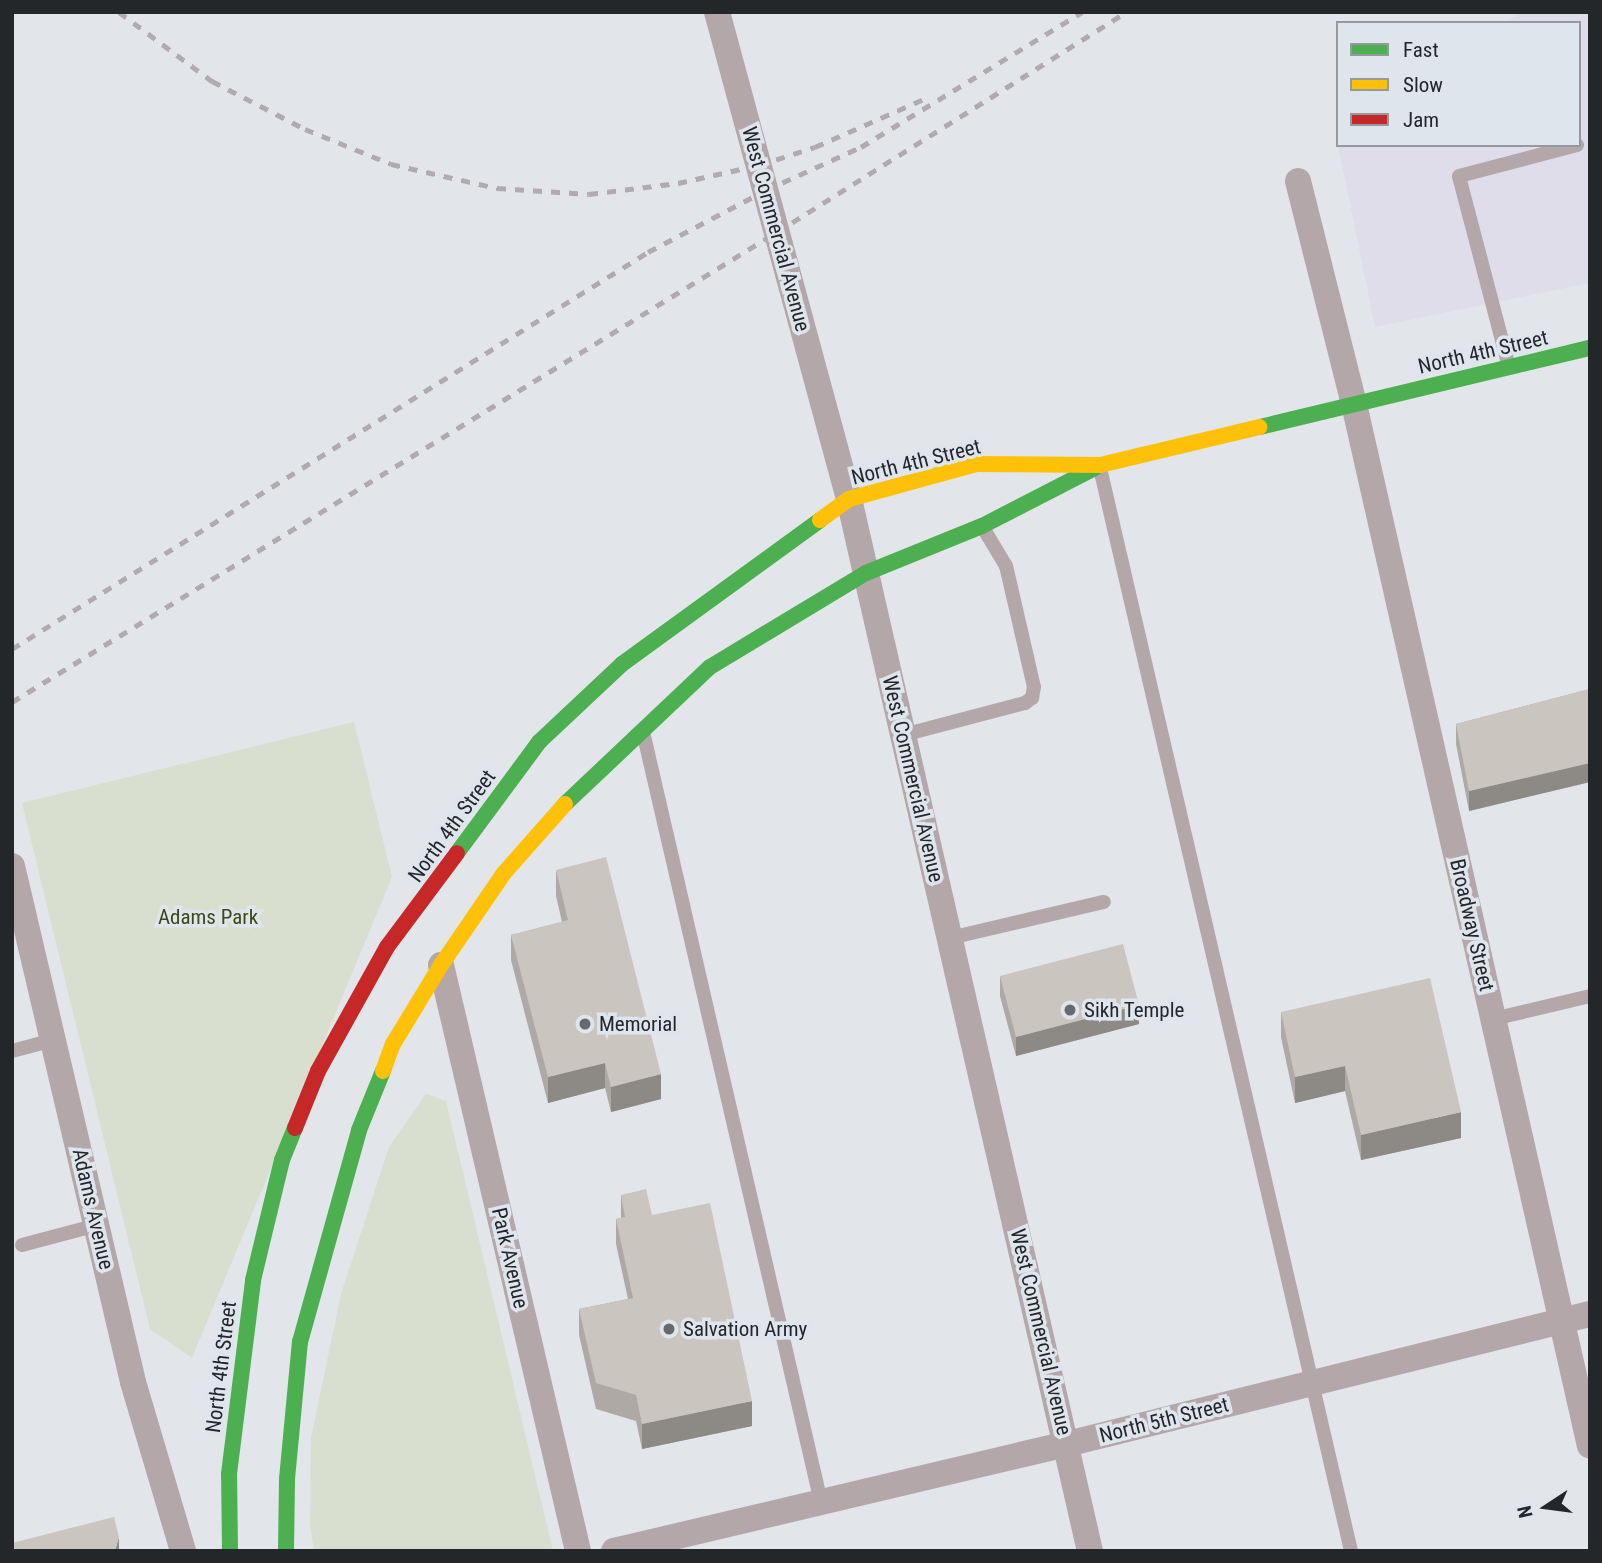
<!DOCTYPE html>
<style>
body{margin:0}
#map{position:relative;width:1602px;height:1563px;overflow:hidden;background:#e2e5ea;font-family:"Roboto Condensed",sans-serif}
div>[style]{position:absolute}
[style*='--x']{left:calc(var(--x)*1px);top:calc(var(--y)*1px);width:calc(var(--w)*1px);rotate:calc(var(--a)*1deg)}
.commercial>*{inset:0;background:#e0ddeb}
.green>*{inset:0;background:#d8dfce}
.lane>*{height:14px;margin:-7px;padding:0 7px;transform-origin:7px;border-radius:7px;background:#b4a7aa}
.street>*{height:26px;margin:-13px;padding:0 13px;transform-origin:13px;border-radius:13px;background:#b4a7aa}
.fast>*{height:16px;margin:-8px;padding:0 8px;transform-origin:8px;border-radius:8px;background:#4caf50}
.slow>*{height:16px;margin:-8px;padding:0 8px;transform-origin:8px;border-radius:8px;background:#ffc107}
.jam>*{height:16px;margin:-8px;padding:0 8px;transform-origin:8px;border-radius:8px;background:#c62828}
.rail>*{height:5px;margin-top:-2.5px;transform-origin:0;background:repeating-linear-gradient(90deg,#b1aaae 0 9px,transparent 0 18px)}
.wall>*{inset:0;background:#aea9a4}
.shaded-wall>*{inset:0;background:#8d8a86}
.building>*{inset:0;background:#cac5bf}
.dots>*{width:19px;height:19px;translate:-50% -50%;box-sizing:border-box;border:4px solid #dee5ed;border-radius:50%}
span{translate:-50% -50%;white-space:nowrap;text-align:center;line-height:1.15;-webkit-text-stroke:7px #dee5ed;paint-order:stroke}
.street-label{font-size:21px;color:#24272a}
.park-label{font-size:21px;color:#3c4913}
.poi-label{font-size:21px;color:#24272a}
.left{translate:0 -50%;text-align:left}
.frame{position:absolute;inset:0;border:14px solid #24272a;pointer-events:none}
.legend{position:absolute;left:1336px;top:21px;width:245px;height:126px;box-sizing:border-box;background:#dee5ed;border:2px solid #94999f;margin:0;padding:9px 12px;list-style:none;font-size:21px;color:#24272a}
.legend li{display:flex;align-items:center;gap:14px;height:35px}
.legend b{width:35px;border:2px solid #94999f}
.north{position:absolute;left:1511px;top:1472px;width:70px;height:70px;-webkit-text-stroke:5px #dee5ed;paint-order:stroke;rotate:257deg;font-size:19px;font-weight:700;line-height:28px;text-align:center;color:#24272a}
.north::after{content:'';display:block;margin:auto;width:24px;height:32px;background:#24272a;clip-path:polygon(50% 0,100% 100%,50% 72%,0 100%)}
</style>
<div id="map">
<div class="commercial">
<i style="clip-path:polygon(1521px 12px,1590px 12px,1590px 283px,1375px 327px,1338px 145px,1579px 145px,1579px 23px,1504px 23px)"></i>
</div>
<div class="green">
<i style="clip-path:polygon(354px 722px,392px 877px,192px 1358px,150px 1329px,22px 803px)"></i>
<i style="clip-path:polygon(426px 1094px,446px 1101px,553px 1551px,314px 1551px,310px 1525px,311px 1438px,341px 1294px,389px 1147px)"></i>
</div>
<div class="lane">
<i style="--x:1509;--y:367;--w:197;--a:-104.7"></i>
<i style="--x:1459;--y:176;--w:122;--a:-14.7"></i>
<i style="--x:1100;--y:468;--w:1112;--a:76.95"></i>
<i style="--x:903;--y:735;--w:126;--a:-14.7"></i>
<i style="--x:1025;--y:703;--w:9;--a:-36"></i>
<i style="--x:1032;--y:698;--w:11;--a:-80"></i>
<i style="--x:1034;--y:687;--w:124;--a:-103"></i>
<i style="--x:1006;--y:566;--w:47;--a:-121"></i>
<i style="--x:644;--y:736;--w:786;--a:76.99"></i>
<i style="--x:950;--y:938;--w:158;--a:-13.2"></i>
<i style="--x:1493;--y:1019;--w:100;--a:-13.3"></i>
<i style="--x:12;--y:1051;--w:42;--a:-15"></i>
<i style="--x:22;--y:1245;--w:78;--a:-14.9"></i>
</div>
<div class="street">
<i style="--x:717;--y:12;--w:505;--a:74.83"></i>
<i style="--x:849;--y:499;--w:1079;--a:77.1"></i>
<i style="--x:1298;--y:181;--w:230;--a:75.9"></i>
<i style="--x:1354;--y:404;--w:1068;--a:77.24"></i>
<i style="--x:12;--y:866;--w:530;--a:76.8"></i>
<i style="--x:133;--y:1382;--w:176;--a:73.5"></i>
<i style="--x:441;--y:965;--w:602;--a:76.84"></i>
<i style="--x:614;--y:1551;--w:465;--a:-13.3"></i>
<i style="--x:1067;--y:1444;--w:539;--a:-13.96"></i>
</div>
<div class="fast">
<i style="--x:1260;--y:427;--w:339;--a:-13.5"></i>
<i style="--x:565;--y:804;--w:199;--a:-43.4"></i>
<i style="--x:710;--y:667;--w:182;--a:-31.1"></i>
<i style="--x:866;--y:573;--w:125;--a:-22.1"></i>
<i style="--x:982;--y:526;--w:127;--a:-27.2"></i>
<i style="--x:457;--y:853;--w:138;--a:-53.5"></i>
<i style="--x:539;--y:742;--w:114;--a:-43.2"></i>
<i style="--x:622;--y:664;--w:245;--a:-36"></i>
<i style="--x:230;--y:1551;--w:77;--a:-90.7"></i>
<i style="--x:229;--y:1474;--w:195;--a:-82.9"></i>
<i style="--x:253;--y:1280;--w:123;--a:-76.4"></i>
<i style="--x:282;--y:1160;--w:35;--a:-68"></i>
<i style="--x:286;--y:1551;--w:72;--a:-89.2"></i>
<i style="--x:287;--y:1479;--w:138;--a:-84.6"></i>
<i style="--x:300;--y:1342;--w:220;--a:-74.4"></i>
<i style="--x:359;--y:1130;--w:64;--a:-67.9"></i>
</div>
<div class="slow">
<i style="--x:820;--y:520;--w:36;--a:-36"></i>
<i style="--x:849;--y:499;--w:133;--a:-15.3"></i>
<i style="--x:977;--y:464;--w:123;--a:0.5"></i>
<i style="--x:1100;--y:465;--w:164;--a:-13.4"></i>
<i style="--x:383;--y:1071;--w:29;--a:-70"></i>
<i style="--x:393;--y:1044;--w:92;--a:-58.7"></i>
<i style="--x:441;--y:965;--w:112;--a:-55.6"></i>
<i style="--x:504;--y:873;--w:92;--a:-48.5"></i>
</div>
<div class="jam">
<i style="--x:295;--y:1128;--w:61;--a:-68"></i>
<i style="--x:318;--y:1071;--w:142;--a:-60.9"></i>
<i style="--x:387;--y:947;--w:117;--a:-53.3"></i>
</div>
<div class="rail">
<i style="--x:119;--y:12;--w:116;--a:36.6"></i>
<i style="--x:212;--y:81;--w:105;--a:27.3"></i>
<i style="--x:305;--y:129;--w:93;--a:22.1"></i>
<i style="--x:391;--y:164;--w:109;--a:12.8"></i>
<i style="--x:497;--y:188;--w:92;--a:3.7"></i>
<i style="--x:589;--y:194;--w:90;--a:-7"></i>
<i style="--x:678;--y:183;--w:83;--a:-12.5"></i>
<i style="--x:759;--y:165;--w:59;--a:-17.8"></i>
<i style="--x:815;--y:147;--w:119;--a:-23.8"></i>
<i style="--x:12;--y:649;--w:750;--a:-31.97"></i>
<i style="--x:648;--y:252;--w:133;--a:-27.7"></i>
<i style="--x:766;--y:190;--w:104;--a:-24.4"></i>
<i style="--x:861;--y:147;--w:259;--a:-31.4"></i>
<i style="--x:12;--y:702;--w:898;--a:-31.57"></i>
<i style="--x:777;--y:232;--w:413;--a:-32.2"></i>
</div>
<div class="wall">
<i style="clip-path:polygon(1590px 689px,1590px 782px,1469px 811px,1456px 744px,1456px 724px)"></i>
<i style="clip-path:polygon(556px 870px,661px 1099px,611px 1112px,605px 1088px,548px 1103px,511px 960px,511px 935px,562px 922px,556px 896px)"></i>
<i style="clip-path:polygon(1000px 976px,1139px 1024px,1016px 1056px,1000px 996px)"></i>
<i style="clip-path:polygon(1281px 1012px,1461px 1138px,1361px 1160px,1345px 1091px,1295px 1103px,1281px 1037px)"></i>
<i style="clip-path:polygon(621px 1195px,652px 1215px,752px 1426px,642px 1449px,636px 1421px,596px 1409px,579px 1335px,579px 1309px,628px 1299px,616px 1244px,616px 1219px,621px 1218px)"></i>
</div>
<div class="shaded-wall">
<i style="clip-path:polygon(1590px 763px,1590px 782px,1469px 811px,1469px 791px)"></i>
<i style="clip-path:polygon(1139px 1005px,1139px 1024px,1016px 1056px,1016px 1037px)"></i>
<i style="clip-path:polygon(605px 1063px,605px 1088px,548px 1103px,548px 1077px)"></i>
<i style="clip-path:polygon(1345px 1066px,1345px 1091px,1295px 1103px,1295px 1077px)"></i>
<i style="clip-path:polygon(661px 1074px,661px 1099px,611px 1112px,611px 1087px)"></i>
<i style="clip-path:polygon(1461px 1112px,1461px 1138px,1361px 1160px,1361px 1135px)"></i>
<i style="clip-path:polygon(752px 1401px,752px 1426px,642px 1449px,642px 1424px)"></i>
<i style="clip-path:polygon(119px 1537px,119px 1551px,115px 1551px)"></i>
</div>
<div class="building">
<i style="clip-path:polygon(1590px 689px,1590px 763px,1469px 791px,1456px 724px)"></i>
<i style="clip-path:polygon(606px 857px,661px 1074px,611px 1087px,605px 1063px,548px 1077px,511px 935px,568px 920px,556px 870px)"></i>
<i style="clip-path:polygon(1123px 944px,1139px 1005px,1016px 1037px,1000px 976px)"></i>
<i style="clip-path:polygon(1430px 978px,1461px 1112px,1361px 1135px,1345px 1066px,1295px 1077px,1281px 1012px)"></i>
<i style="clip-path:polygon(646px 1189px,652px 1215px,710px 1203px,752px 1401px,642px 1424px,636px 1395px,596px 1383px,579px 1309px,633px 1298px,616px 1219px,625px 1217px,621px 1195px)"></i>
<i style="clip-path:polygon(114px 1517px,119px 1537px,115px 1551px,12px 1551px,12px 1543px)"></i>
</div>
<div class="dots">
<i style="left:1070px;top:1010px;background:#666a6d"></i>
<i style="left:585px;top:1024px;background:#666a6d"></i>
<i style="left:669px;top:1329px;background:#666a6d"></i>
</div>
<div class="street-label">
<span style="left:776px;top:229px;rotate:75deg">West Commercial Avenue</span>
<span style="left:1483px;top:352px;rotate:-13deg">North 4th Street</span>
<span style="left:916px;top:462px;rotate:-14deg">North 4th Street</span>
<span style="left:913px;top:779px;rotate:77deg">West Commercial Avenue</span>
<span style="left:452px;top:826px;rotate:-54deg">North 4th Street</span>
<span style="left:1472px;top:925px;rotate:77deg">Broadway Street</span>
<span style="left:93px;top:1209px;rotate:77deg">Adams Avenue</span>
<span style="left:510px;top:1258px;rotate:77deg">Park Avenue</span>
<span style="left:1041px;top:1332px;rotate:77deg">West Commercial Avenue</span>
<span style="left:221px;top:1367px;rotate:-83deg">North 4th Street</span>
<span style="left:1164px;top:1420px;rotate:-14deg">North 5th Street</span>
</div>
<div class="park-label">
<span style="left:208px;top:917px">Adams Park</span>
</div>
<div class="poi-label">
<span class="left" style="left:1084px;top:1010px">Sikh Temple</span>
<span class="left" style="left:599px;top:1024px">Memorial</span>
<span class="left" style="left:683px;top:1329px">Salvation Army</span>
</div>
<div class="frame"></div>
<ul class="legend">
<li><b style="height:9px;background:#4caf50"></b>Fast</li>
<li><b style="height:9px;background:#ffc107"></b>Slow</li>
<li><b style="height:9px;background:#c62828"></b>Jam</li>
</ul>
<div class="north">N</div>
</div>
